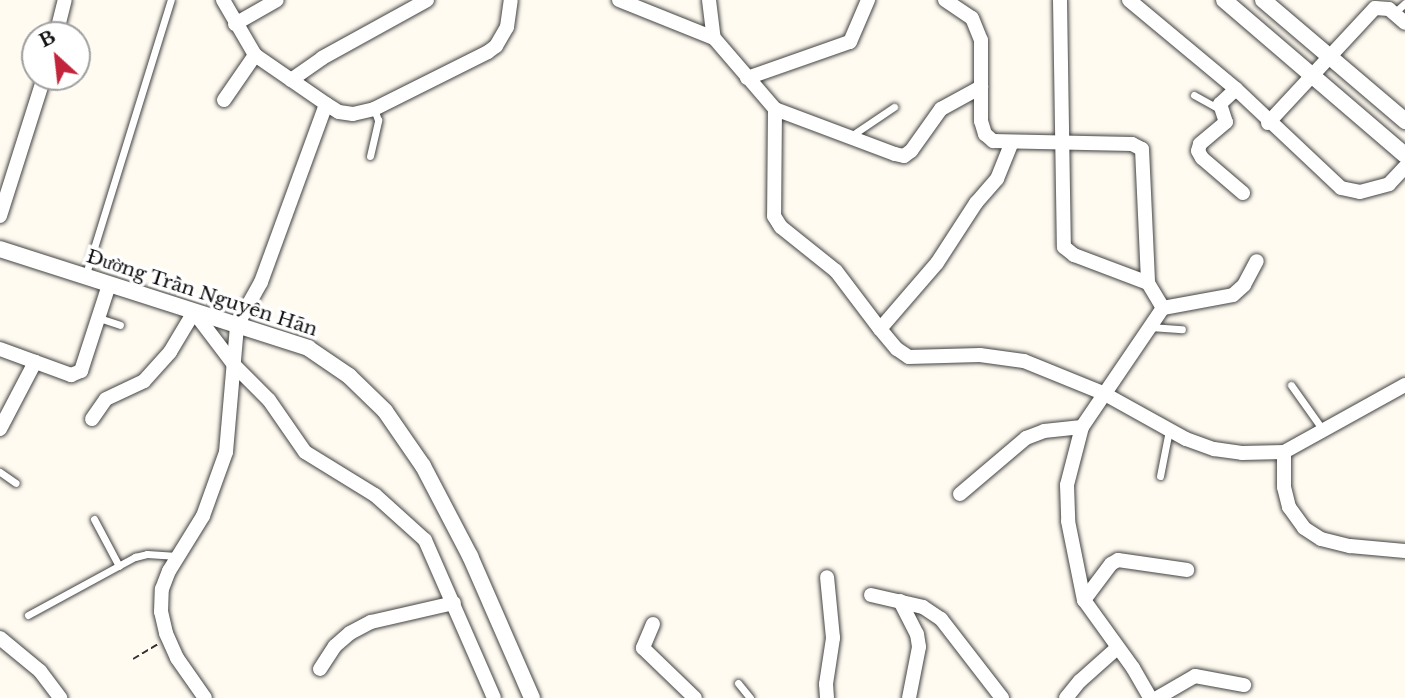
<!DOCTYPE html>
<meta charset="utf-8">
<style>
body{margin:0}
#map{position:relative;width:1405px;height:698px;overflow:hidden;background:#fffbf1;font-family:"Libre Baskerville",serif}
div>[style]{position:absolute}
[style*='--x']{left:calc(var(--x)*1px);top:calc(var(--y)*1px);width:calc(var(--w)*1px);rotate:calc(var(--a)*1deg)}
.path>*{height:2px;margin-top:-1px;transform-origin:0;background:repeating-linear-gradient(90deg,#313131 0 7px,transparent 0 10.5px)}
.roads{filter:drop-shadow(0 0 2px #424242) drop-shadow(0 0 2px #424242)}
.service>*{height:7px;margin:-3.5px;padding:0 3.5px;transform-origin:3.5px;border-radius:3.5px;background:#fff}
.minor>*{height:14px;margin:-7px;padding:0 7px;transform-origin:7px;border-radius:7px;background:#fff}
.tertiary>*{height:16px;margin:-8px;padding:0 8px;transform-origin:8px;border-radius:8px;background:#fff}
span{translate:-50% -50%;white-space:nowrap;text-align:center;line-height:1.15;-webkit-text-stroke:7px #fff;paint-order:stroke}
.street-label{font-size:19px;color:#0f0f0f}
.north{position:absolute;left:21px;top:21px;width:70px;height:70px;box-sizing:border-box;background:#fff;border:2px solid #9f9f9f;border-radius:50%;rotate:333deg;font-size:19px;font-weight:700;line-height:28px;text-align:center;color:#0f0f0f}
.north::after{content:'';display:block;margin:auto;width:24px;height:32px;background:#c2243b;clip-path:polygon(50% 0,100% 100%,50% 72%,0 100%)}
</style>
<div id="map">
<div class="path">
<i style="--x:133;--y:659;--w:29;--a:-31"></i>
</div>
<div class="roads">
<div class="service">
<i style="--x:1394;--y:13;--w:15;--a:-42"></i>
<i style="--x:1194;--y:95;--w:31;--a:29"></i>
<i style="--x:851;--y:136;--w:52;--a:-34"></i>
<i style="--x:370;--y:156;--w:37;--a:-77"></i>
<i style="--x:378;--y:120;--w:12;--a:-110"></i>
<i style="--x:85;--y:277;--w:290;--a:-72.8"></i>
<i style="--x:99;--y:318;--w:22;--a:18"></i>
<i style="--x:1150;--y:327;--w:32;--a:4"></i>
<i style="--x:1291;--y:385;--w:55;--a:54.6"></i>
<i style="--x:0;--y:472;--w:19;--a:35"></i>
<i style="--x:1160;--y:476;--w:47;--a:-78.9"></i>
<i style="--x:94;--y:519;--w:53;--a:62"></i>
<i style="--x:28;--y:615;--w:122;--a:-28.5"></i>
<i style="--x:135;--y:557;--w:12;--a:-14"></i>
<i style="--x:147;--y:554;--w:30;--a:4"></i>
<i style="--x:738;--y:683;--w:19;--a:51"></i>
</div>
<div class="minor">
<i style="--x:223;--y:0;--w:64;--a:59.8"></i>
<i style="--x:255;--y:55;--w:86;--a:34.6"></i>
<i style="--x:326;--y:104;--w:15;--a:32"></i>
<i style="--x:339;--y:112;--w:14;--a:8"></i>
<i style="--x:353;--y:114;--w:22;--a:-13"></i>
<i style="--x:374;--y:109;--w:127;--a:-26.6"></i>
<i style="--x:488;--y:52;--w:10;--a:-37"></i>
<i style="--x:496;--y:46;--w:22;--a:-60"></i>
<i style="--x:507;--y:27;--w:27;--a:-82"></i>
<i style="--x:619;--y:0;--w:102;--a:21.8"></i>
<i style="--x:709;--y:0;--w:38;--a:83"></i>
<i style="--x:714;--y:38;--w:94;--a:49.3"></i>
<i style="--x:775;--y:109;--w:128;--a:20.6"></i>
<i style="--x:895;--y:154;--w:9;--a:13"></i>
<i style="--x:904;--y:156;--w:9;--a:-36"></i>
<i style="--x:911;--y:151;--w:52;--a:-54.5"></i>
<i style="--x:941;--y:109;--w:46;--a:-28.8"></i>
<i style="--x:945;--y:0;--w:32;--a:34"></i>
<i style="--x:972;--y:18;--w:24;--a:68"></i>
<i style="--x:981;--y:40;--w:81;--a:90"></i>
<i style="--x:981;--y:121;--w:14;--a:73"></i>
<i style="--x:985;--y:134;--w:11;--a:41"></i>
<i style="--x:993;--y:141;--w:139;--a:1.2"></i>
<i style="--x:1132;--y:144;--w:11;--a:27"></i>
<i style="--x:1142;--y:149;--w:134;--a:87.4"></i>
<i style="--x:1148;--y:283;--w:29;--a:59"></i>
<i style="--x:1060;--y:0;--w:247;--a:89.1"></i>
<i style="--x:1064;--y:247;--w:13;--a:39"></i>
<i style="--x:1074;--y:255;--w:79;--a:20.7"></i>
<i style="--x:1129;--y:0;--w:139;--a:39.8"></i>
<i style="--x:1236;--y:89;--w:144;--a:43.3"></i>
<i style="--x:1341;--y:188;--w:19;--a:12"></i>
<i style="--x:1360;--y:192;--w:30;--a:-15"></i>
<i style="--x:1389;--y:184;--w:23;--a:-47"></i>
<i style="--x:235;--y:24;--w:48;--a:-29.7"></i>
<i style="--x:56;--y:35;--w:36;--a:-76"></i>
<i style="--x:747;--y:78;--w:109;--a:-19.3"></i>
<i style="--x:850;--y:42;--w:46;--a:-66.8"></i>
<i style="--x:291;--y:80;--w:38;--a:-35"></i>
<i style="--x:322;--y:58;--w:120;--a:-28.9"></i>
<i style="--x:1236;--y:89;--w:22;--a:137"></i>
<i style="--x:1220;--y:104;--w:19;--a:72"></i>
<i style="--x:1226;--y:122;--w:34;--a:140"></i>
<i style="--x:1200;--y:144;--w:7;--a:106"></i>
<i style="--x:1198;--y:151;--w:8;--a:60"></i>
<i style="--x:1202;--y:158;--w:54;--a:40.5"></i>
<i style="--x:224;--y:100;--w:55;--a:-55.4"></i>
<i style="--x:775;--y:109;--w:107;--a:90.5"></i>
<i style="--x:774;--y:216;--w:13;--a:58"></i>
<i style="--x:781;--y:227;--w:70;--a:38.7"></i>
<i style="--x:836;--y:271;--w:73;--a:52.8"></i>
<i style="--x:880;--y:329;--w:26;--a:50"></i>
<i style="--x:897;--y:349;--w:14;--a:34"></i>
<i style="--x:909;--y:357;--w:71;--a:-1.6"></i>
<i style="--x:980;--y:355;--w:44;--a:7.8"></i>
<i style="--x:1024;--y:361;--w:85;--a:22.1"></i>
<i style="--x:1103;--y:393;--w:95;--a:29"></i>
<i style="--x:1186;--y:439;--w:30;--a:20"></i>
<i style="--x:1214;--y:449;--w:28;--a:8"></i>
<i style="--x:1242;--y:453;--w:42;--a:-1.4"></i>
<i style="--x:1284;--y:452;--w:138;--a:-29"></i>
<i style="--x:1268;--y:123;--w:157;--a:-47.1"></i>
<i style="--x:1375;--y:8;--w:14;--a:4"></i>
<i style="--x:1389;--y:9;--w:21;--a:41"></i>
<i style="--x:0;--y:216;--w:146;--a:-72.4"></i>
<i style="--x:880;--y:329;--w:87;--a:-49.2"></i>
<i style="--x:937;--y:263;--w:72;--a:-57"></i>
<i style="--x:976;--y:203;--w:32;--a:-49"></i>
<i style="--x:997;--y:179;--w:40;--a:-68"></i>
<i style="--x:0;--y:349;--w:76;--a:20.1"></i>
<i style="--x:71;--y:375;--w:11;--a:-22"></i>
<i style="--x:81;--y:371;--w:90;--a:-72"></i>
<i style="--x:92;--y:419;--w:24;--a:-55"></i>
<i style="--x:106;--y:399;--w:42;--a:-25.3"></i>
<i style="--x:144;--y:381;--w:39;--a:-48"></i>
<i style="--x:170;--y:352;--w:47;--a:-59"></i>
<i style="--x:194;--y:312;--w:68;--a:52.8"></i>
<i style="--x:235;--y:366;--w:48;--a:45"></i>
<i style="--x:269;--y:400;--w:63;--a:55.3"></i>
<i style="--x:305;--y:452;--w:82;--a:31.6"></i>
<i style="--x:375;--y:495;--w:67;--a:42"></i>
<i style="--x:425;--y:540;--w:172;--a:66.4"></i>
<i style="--x:1082;--y:427;--w:144;--a:-55.8"></i>
<i style="--x:1163;--y:308;--w:71;--a:-10.5"></i>
<i style="--x:1233;--y:295;--w:15;--a:-42"></i>
<i style="--x:1244;--y:285;--w:27;--a:-62"></i>
<i style="--x:0;--y:429;--w:76;--a:-62.4"></i>
<i style="--x:1284;--y:452;--w:35;--a:90"></i>
<i style="--x:1284;--y:487;--w:21;--a:76"></i>
<i style="--x:1289;--y:507;--w:26;--a:54"></i>
<i style="--x:1304;--y:528;--w:20;--a:33"></i>
<i style="--x:1321;--y:539;--w:30;--a:14"></i>
<i style="--x:1350;--y:546;--w:55;--a:5.2"></i>
<i style="--x:960;--y:494;--w:87;--a:-40.3"></i>
<i style="--x:1026;--y:438;--w:19;--a:-21"></i>
<i style="--x:1044;--y:431;--w:38;--a:-6"></i>
<i style="--x:1082;--y:427;--w:60;--a:104.5"></i>
<i style="--x:1067;--y:485;--w:36;--a:88"></i>
<i style="--x:1068;--y:521;--w:81;--a:78.6"></i>
<i style="--x:1084;--y:600;--w:84;--a:54.2"></i>
<i style="--x:1133;--y:668;--w:34;--a:60"></i>
<i style="--x:871;--y:595;--w:53;--a:13"></i>
<i style="--x:923;--y:607;--w:22;--a:34"></i>
<i style="--x:941;--y:619;--w:100;--a:52.3"></i>
<i style="--x:1084;--y:600;--w:45;--a:-53.1"></i>
<i style="--x:1111;--y:564;--w:8;--a:-30"></i>
<i style="--x:1118;--y:560;--w:70;--a:8.2"></i>
<i style="--x:900;--y:601;--w:37;--a:63"></i>
<i style="--x:917;--y:634;--w:13;--a:81"></i>
<i style="--x:919;--y:647;--w:52;--a:101.1"></i>
<i style="--x:653;--y:624;--w:26;--a:113"></i>
<i style="--x:643;--y:648;--w:72;--a:43.9"></i>
<i style="--x:0;--y:638;--w:52;--a:39.5"></i>
<i style="--x:40;--y:671;--w:34;--a:53"></i>
<i style="--x:320;--y:669;--w:27;--a:-57"></i>
<i style="--x:335;--y:646;--w:20;--a:-41"></i>
<i style="--x:350;--y:633;--w:24;--a:-28"></i>
<i style="--x:371;--y:622;--w:85;--a:-12.9"></i>
<i style="--x:205;--y:698;--w:49;--a:-125"></i>
<i style="--x:177;--y:658;--w:27;--a:-114"></i>
<i style="--x:166;--y:633;--w:22;--a:-103"></i>
<i style="--x:161;--y:612;--w:23;--a:-88"></i>
<i style="--x:162;--y:589;--w:19;--a:-69"></i>
<i style="--x:169;--y:571;--w:65;--a:-58.3"></i>
<i style="--x:203;--y:516;--w:68;--a:-70.2"></i>
<i style="--x:226;--y:452;--w:127;--a:-85"></i>
<i style="--x:237;--y:325;--w:49;--a:-60.8"></i>
<i style="--x:261;--y:282;--w:189;--a:-69.9"></i>
<i style="--x:827;--y:698;--w:14;--a:-94"></i>
<i style="--x:826;--y:684;--w:47;--a:-81.3"></i>
<i style="--x:833;--y:638;--w:61;--a:-95.6"></i>
<i style="--x:1066;--y:698;--w:22;--a:-51"></i>
<i style="--x:1080;--y:681;--w:50;--a:-41.7"></i>
<i style="--x:1157;--y:698;--w:44;--a:-30.1"></i>
<i style="--x:1195;--y:676;--w:50;--a:10.4"></i>
</div>
<div class="tertiary">
<i style="--x:1224;--y:0;--w:238;--a:40.6"></i>
<i style="--x:1263;--y:0;--w:187;--a:40.4"></i>
<i style="--x:0;--y:249;--w:324;--a:17.8"></i>
<i style="--x:308;--y:348;--w:50;--a:34.3"></i>
<i style="--x:349;--y:376;--w:50;--a:44.2"></i>
<i style="--x:385;--y:411;--w:67;--a:55.4"></i>
<i style="--x:423;--y:466;--w:102;--a:62.4"></i>
<i style="--x:470;--y:556;--w:155;--a:66.4"></i>
</div>
</div>
<div class="street-label">
<span style="left:202px;top:293px;rotate:18deg">Đường Trần Nguyên Hãn</span>
</div>
<div class="north">B</div>
</div>
